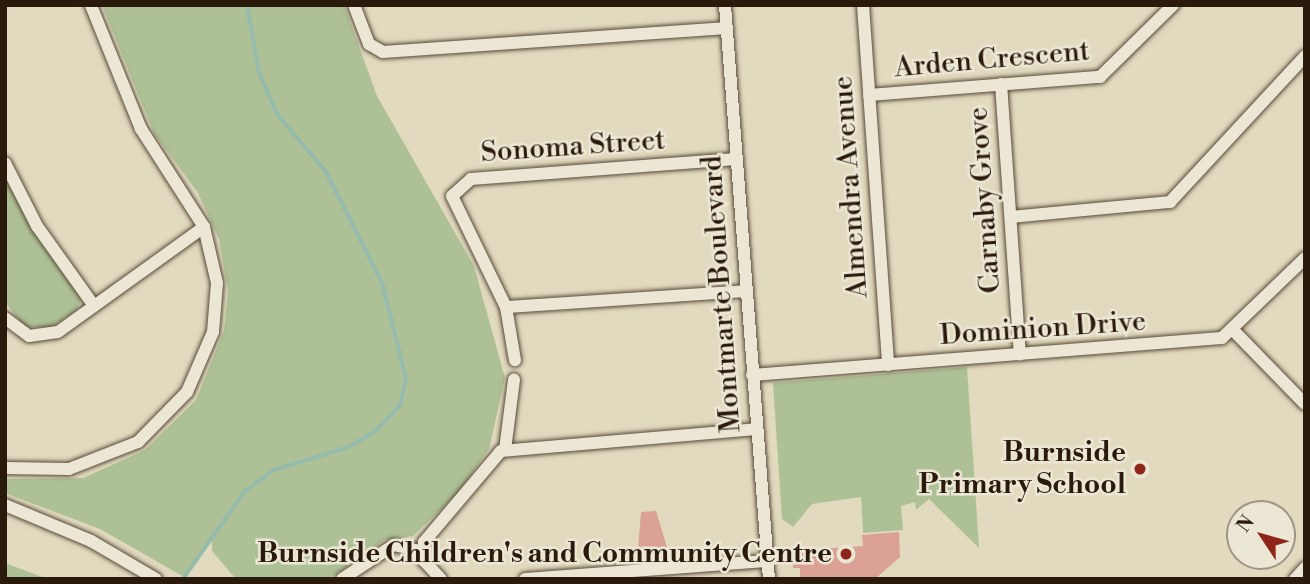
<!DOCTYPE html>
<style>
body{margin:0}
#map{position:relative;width:1310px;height:584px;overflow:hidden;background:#e1dabf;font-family:"Libre Bodoni",serif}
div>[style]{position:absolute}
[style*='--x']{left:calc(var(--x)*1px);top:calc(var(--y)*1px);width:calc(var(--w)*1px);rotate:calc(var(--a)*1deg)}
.green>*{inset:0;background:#aec196}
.stream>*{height:3.5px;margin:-1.75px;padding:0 1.75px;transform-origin:1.75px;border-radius:1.75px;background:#95bbad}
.building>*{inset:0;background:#dba194}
.roads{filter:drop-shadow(0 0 2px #584a38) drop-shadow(0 0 2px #584a38)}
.minor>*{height:12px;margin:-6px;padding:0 6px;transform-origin:6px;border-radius:6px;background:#ece7d5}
.dots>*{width:19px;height:19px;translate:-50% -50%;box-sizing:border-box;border:4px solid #ece7d5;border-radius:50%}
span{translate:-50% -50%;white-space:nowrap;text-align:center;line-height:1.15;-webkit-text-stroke:5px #ece7d5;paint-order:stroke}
.street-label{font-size:28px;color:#2a1a0b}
.poi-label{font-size:28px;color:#2a1a0b;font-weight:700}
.right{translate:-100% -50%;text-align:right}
.frame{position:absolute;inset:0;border:7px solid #2a1a0b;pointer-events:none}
.north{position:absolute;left:1226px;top:500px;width:70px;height:70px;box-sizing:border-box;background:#ece7d5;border:2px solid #9e9584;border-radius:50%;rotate:306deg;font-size:19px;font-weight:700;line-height:28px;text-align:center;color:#2a1a0b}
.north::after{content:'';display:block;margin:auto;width:24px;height:32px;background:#8f2418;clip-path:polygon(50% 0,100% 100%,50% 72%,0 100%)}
</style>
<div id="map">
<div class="green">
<i style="clip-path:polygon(102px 5px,344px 5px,377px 96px,474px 266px,505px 378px,489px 449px,457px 494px,413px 536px,384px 540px,329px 579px,236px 579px,212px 551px,212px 537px,184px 577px,100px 529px,5px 493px,5px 479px,83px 478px,145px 450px,196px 400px,224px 331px,228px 291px,219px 239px,198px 193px,154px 133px)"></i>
<i style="clip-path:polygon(5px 175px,82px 297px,77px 310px,51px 327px,25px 327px,5px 302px)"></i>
<i style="clip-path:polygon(967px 367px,979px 548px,929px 499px,916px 510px,915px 502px,901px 506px,903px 530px,863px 533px,861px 497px,812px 504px,793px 527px,782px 519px,773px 383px)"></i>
<i style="clip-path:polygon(5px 563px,45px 578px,47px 579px,5px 579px)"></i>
</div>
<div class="stream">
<i style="--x:183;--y:579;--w:108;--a:-54.8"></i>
<i style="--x:245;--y:491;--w:36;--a:-36"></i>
<i style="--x:274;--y:470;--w:78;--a:-17"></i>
<i style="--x:349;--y:447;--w:33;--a:-31"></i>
<i style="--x:377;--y:430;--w:34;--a:-47"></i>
<i style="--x:400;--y:405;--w:27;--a:-77"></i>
<i style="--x:406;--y:379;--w:99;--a:-104"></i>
<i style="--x:382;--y:283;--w:124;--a:-116.8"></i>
<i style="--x:326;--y:172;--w:74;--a:-130.6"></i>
<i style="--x:278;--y:116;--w:47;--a:-113.8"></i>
<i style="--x:259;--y:73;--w:69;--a:-100"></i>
</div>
<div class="building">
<i style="clip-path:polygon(656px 511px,667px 547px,638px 550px,641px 512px)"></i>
<i style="clip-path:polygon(899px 532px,900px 557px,875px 579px,800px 579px,800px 568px,793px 568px,792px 551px,863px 546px,862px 535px)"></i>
</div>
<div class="roads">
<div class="minor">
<i style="--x:354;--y:5;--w:42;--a:69"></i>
<i style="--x:369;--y:44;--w:16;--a:30"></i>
<i style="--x:383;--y:52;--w:345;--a:-4"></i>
<i style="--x:725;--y:5;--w:576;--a:85.62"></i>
<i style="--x:863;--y:5;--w:361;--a:86"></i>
<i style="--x:1001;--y:84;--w:271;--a:86"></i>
<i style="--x:869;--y:95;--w:232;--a:-4.5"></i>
<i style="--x:1100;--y:77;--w:103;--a:-44.6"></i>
<i style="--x:736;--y:159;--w:266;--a:175.7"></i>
<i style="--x:471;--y:179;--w:25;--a:138"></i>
<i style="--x:452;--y:196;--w:123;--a:64.1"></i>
<i style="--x:506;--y:307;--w:241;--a:-3.8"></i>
<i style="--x:5;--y:163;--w:71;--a:63.1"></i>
<i style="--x:37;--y:226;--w:98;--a:54.5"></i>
<i style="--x:1011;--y:217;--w:160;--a:-5.4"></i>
<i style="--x:1170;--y:202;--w:199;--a:-47.2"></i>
<i style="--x:506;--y:307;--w:54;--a:80.4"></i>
<i style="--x:5;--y:318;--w:30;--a:37"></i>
<i style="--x:29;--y:336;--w:29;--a:-8"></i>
<i style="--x:58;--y:332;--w:180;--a:-35.7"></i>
<i style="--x:1235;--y:332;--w:100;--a:45.8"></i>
<i style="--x:752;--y:375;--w:471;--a:-4.5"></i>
<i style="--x:1222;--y:338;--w:115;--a:-43.9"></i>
<i style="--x:505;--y:450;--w:71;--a:-82.7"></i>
<i style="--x:5;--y:468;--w:64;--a:0.9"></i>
<i style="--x:69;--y:469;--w:74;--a:-21.4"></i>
<i style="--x:138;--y:442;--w:70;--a:-45.6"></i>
<i style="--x:187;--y:392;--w:65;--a:-66.6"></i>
<i style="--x:213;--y:332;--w:49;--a:-85.3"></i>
<i style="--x:217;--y:283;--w:57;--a:-103.1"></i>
<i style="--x:204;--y:227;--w:117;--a:-122.7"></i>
<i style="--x:141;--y:129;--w:134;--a:-112"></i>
<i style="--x:5;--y:505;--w:93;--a:22.7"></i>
<i style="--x:91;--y:541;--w:75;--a:30.3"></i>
<i style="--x:342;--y:579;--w:62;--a:-33.2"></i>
<i style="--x:394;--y:545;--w:28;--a:13"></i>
<i style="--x:441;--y:579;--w:26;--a:-133"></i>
<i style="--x:423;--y:560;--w:18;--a:-87"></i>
<i style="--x:424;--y:542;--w:119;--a:-49.8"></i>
<i style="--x:501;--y:451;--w:256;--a:-4.9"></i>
<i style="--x:525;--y:579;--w:242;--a:-4.3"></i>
<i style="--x:1295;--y:579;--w:15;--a:-48"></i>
</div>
</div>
<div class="dots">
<i style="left:1140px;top:469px;background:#8f2418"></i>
<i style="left:846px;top:554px;background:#8f2418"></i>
</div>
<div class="street-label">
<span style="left:992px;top:60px;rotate:-5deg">Arden Crescent</span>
<span style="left:573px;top:147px;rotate:-4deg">Sonoma Street</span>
<span style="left:851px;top:187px;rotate:-94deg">Almendra Avenue</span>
<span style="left:985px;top:200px;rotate:-94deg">Carnaby Grove</span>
<span style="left:722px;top:294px;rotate:-94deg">Montmarte Boulevard</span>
<span style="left:1043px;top:329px;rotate:-4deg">Dominion Drive</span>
</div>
<div class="poi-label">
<span class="right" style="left:1126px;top:469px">Burnside<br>Primary School</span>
<span class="right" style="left:832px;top:554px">Burnside Children's and Community Centre</span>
</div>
<div class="frame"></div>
<div class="north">N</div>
</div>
